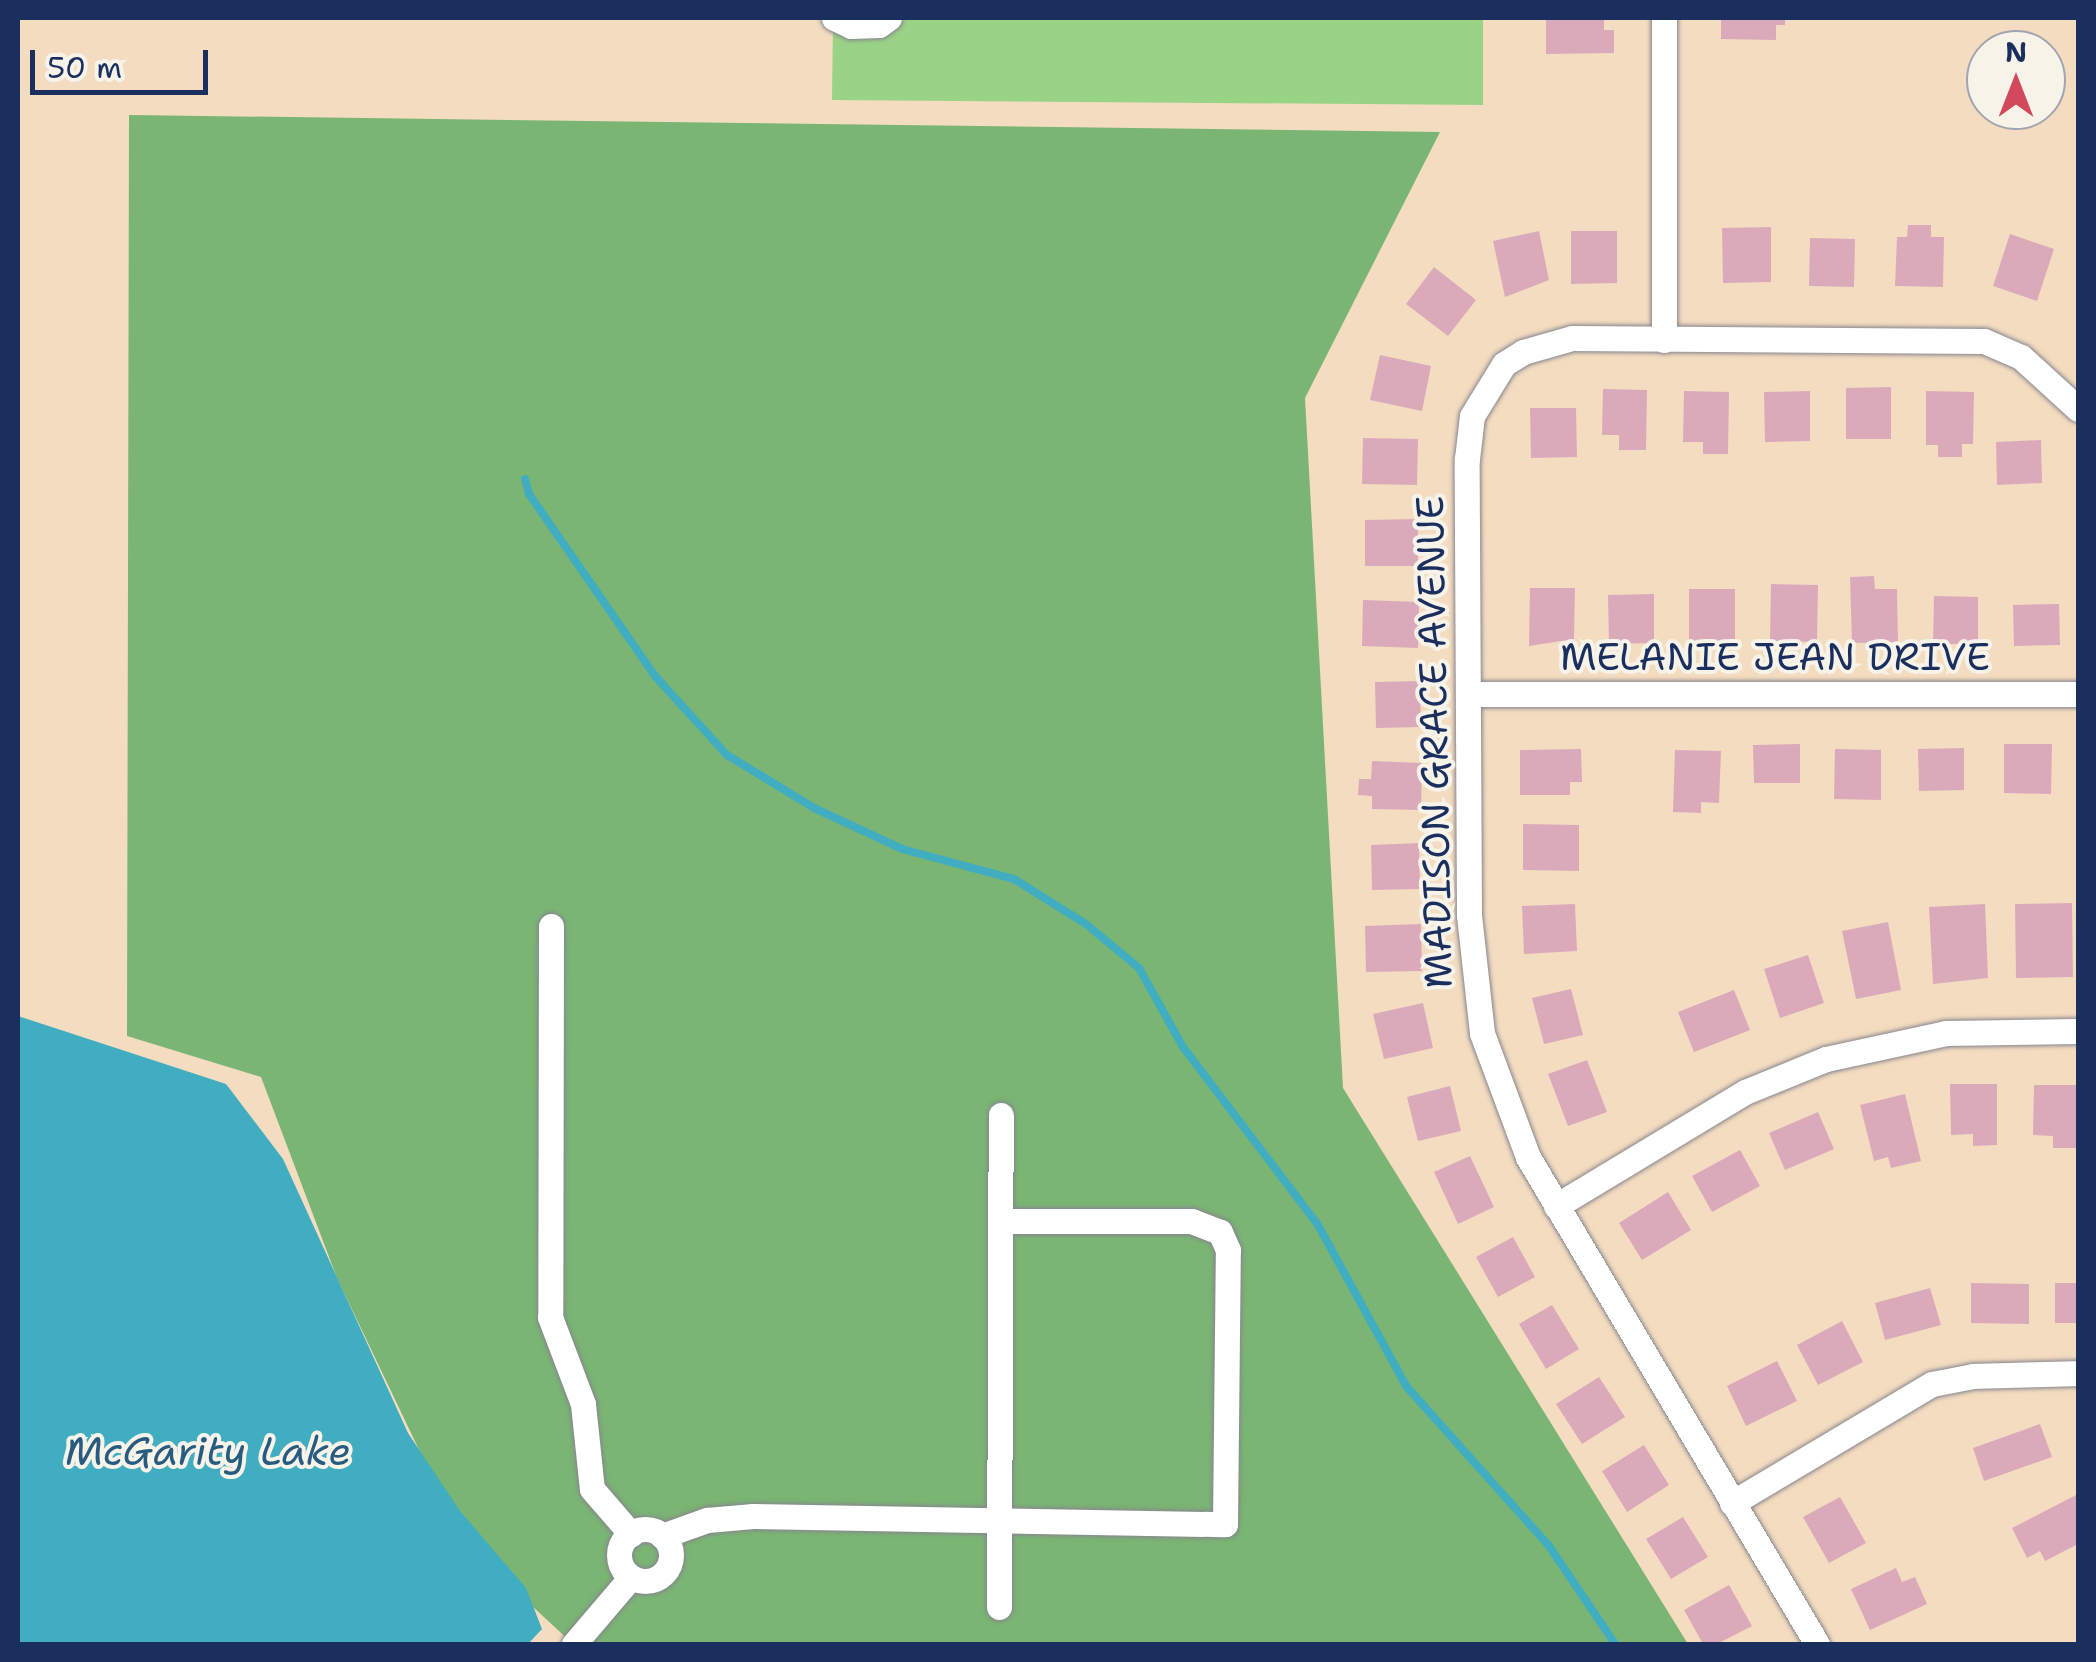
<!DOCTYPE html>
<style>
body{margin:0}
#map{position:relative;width:2096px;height:1662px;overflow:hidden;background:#f4dcc0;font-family:"Shantell Sans",sans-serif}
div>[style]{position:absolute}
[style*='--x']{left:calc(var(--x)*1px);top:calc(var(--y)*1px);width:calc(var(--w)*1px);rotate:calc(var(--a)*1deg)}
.green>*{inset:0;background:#99d386}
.forest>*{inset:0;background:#7ab573}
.water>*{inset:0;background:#41adc0}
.stream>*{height:8px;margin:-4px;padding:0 4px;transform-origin:4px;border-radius:4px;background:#41adc0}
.building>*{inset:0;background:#daaabb}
.roads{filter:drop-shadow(0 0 2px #88868f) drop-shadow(0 0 2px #88868f)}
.minor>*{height:25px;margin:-12.5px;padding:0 12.5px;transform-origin:12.5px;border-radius:12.5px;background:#fff}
.minor>.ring{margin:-12.5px;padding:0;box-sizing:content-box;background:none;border:25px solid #fff;border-radius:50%}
span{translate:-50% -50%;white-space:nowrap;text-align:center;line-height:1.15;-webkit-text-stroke:8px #f7f3e8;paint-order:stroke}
.street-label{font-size:38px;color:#1b2f5e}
.water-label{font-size:40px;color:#285b80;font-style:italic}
.frame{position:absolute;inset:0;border:20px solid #1b2f5e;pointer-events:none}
.north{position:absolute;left:1966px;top:30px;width:100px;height:100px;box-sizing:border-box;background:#f7f3e8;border:2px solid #9fa5b1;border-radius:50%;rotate:0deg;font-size:28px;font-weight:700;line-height:40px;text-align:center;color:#1b2f5e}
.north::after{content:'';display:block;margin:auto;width:35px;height:45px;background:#d1495b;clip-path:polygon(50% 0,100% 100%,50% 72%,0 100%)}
.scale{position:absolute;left:30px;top:50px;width:178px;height:45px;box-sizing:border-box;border:5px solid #1b2f5e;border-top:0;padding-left:12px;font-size:30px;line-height:35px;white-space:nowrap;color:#1b2f5e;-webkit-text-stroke:8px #f7f3e8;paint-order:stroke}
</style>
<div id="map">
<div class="green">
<i style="clip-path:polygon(833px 18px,1483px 18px,1483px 105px,832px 100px)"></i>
</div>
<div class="forest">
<i style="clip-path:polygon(129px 115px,1440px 132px,1305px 398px,1343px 1088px,1688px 1644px,573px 1644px,463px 1542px,337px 1278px,261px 1077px,127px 1036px)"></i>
</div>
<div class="water">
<i style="clip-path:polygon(18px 1016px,226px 1084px,283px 1159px,408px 1433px,460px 1511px,526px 1588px,542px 1629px,528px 1644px,18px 1644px)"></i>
</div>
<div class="stream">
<i style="--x:525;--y:479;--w:16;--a:75"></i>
<i style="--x:529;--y:494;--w:221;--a:55.3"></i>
<i style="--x:655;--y:676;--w:107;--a:47.7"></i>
<i style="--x:727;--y:755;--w:102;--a:31.3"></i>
<i style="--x:814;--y:808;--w:97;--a:25"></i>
<i style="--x:902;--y:849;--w:116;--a:15"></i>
<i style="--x:1014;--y:879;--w:85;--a:32"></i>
<i style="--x:1086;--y:924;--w:69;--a:39.7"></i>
<i style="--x:1139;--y:968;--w:90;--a:60.9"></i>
<i style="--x:1183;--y:1047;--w:223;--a:52.8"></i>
<i style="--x:1318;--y:1225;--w:183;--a:61.3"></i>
<i style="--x:1406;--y:1386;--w:215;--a:48.2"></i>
<i style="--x:1549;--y:1546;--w:118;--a:56"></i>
</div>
<div class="building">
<i style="clip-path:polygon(1546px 18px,1604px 18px,1604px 30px,1614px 30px,1614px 53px,1546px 54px)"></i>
<i style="clip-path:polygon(1721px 18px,1785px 18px,1785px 25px,1776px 25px,1776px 40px,1721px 39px)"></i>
<i style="clip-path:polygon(1908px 225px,1931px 225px,1931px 237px,1944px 237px,1943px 287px,1895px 286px,1897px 237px,1907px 237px)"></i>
<i style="clip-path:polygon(1771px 227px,1771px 282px,1723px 283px,1722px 228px)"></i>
<i style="clip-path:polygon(1539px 231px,1549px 280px,1505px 297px,1493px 241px)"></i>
<i style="clip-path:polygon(1571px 231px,1617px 231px,1617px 283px,1571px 284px)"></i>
<i style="clip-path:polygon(2010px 234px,2054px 249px,2037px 301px,1993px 286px)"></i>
<i style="clip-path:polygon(1810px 238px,1855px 239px,1854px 287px,1809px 286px)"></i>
<i style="clip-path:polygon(1434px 267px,1476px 300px,1448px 336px,1406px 304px)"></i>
<i style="clip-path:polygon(1380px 355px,1431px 366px,1422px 411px,1370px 400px)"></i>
<i style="clip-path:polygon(1891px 387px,1891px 439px,1846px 439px,1846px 388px)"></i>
<i style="clip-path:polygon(1603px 389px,1647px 390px,1646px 450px,1619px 450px,1619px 435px,1602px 435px)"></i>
<i style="clip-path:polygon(1684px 391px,1729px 392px,1728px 454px,1703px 454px,1703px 442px,1683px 442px)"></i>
<i style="clip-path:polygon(1810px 391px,1810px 441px,1765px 442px,1764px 392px)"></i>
<i style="clip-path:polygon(1926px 391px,1974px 392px,1973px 444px,1962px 444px,1962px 457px,1938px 457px,1938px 445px,1926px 445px)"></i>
<i style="clip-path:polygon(1530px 408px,1576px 408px,1577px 457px,1531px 458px)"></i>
<i style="clip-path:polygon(1363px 438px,1418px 439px,1417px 485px,1362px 484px)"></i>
<i style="clip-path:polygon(2041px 440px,2042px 483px,1997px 485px,1996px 442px)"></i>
<i style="clip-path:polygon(1418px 519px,1418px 566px,1365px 566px,1365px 520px)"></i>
<i style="clip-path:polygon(1874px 576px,1875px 589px,1897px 589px,1898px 642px,1852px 643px,1850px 577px)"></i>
<i style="clip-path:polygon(1771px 584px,1818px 585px,1817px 642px,1770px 641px)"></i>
<i style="clip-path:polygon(1530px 588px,1575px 588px,1574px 639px,1529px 646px)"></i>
<i style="clip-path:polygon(1689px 589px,1735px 589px,1735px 641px,1689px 641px)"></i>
<i style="clip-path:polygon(1654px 594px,1654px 643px,1609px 644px,1608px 595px)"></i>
<i style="clip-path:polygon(1934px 596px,1978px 597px,1978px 644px,1933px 644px)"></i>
<i style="clip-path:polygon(1363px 600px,1419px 602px,1418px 648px,1362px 646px)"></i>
<i style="clip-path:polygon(2059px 604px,2060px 645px,2014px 646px,2013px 605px)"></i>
<i style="clip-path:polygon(1420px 681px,1421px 727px,1376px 728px,1375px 682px)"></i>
<i style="clip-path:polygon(1800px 744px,1800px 783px,1754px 783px,1753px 745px)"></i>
<i style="clip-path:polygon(2004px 744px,2052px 744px,2051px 794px,2004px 793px)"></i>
<i style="clip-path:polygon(1964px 748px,1964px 790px,1919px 791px,1918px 749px)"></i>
<i style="clip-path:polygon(1581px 749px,1582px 782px,1570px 782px,1570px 795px,1520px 795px,1520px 750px)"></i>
<i style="clip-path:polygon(1835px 749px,1881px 750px,1881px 800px,1834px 799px)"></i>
<i style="clip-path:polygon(1675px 750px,1721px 751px,1719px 803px,1701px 802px,1701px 813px,1673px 812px)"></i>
<i style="clip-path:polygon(1372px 761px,1422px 763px,1421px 810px,1372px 809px,1372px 796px,1358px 795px,1359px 779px,1371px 779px)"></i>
<i style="clip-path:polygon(1523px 824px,1579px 825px,1579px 871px,1523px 870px)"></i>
<i style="clip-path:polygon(1419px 843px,1420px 889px,1372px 890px,1371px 845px)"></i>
<i style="clip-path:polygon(2072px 903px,2073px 977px,2016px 978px,2015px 904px)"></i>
<i style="clip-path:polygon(1575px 904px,1577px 951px,1524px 954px,1522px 906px)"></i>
<i style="clip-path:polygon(1985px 904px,1988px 978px,1933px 984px,1929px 907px)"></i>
<i style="clip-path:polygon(1888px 922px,1901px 990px,1856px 999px,1842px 931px)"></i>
<i style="clip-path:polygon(1421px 924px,1422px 971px,1366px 972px,1365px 926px)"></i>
<i style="clip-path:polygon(1808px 955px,1824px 1003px,1780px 1018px,1764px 969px)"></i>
<i style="clip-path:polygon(1571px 989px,1583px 1035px,1544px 1044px,1532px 998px)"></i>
<i style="clip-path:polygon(1734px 990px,1750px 1030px,1694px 1052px,1678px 1012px)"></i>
<i style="clip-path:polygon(1423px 1003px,1433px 1048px,1384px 1059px,1373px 1014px)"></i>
<i style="clip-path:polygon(1587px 1060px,1607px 1112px,1568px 1126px,1548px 1074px)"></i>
<i style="clip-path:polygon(1950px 1084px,1997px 1084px,1997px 1145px,1973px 1146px,1973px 1134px,1951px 1135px)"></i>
<i style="clip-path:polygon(2034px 1085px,2078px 1085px,2078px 1148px,2053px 1148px,2053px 1136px,2033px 1135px)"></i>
<i style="clip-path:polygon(1450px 1086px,1461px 1131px,1418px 1141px,1407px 1097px)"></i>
<i style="clip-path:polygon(1905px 1094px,1921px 1161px,1891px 1168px,1888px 1157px,1874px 1161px,1860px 1105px)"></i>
<i style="clip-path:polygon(1818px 1112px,1834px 1149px,1785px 1170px,1769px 1133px)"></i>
<i style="clip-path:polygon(1740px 1150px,1760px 1186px,1712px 1212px,1692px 1176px)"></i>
<i style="clip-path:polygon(1470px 1156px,1494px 1207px,1458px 1224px,1434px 1172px)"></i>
<i style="clip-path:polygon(1668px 1192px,1691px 1230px,1642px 1260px,1619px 1223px)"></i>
<i style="clip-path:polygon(1513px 1237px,1535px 1277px,1498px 1297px,1476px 1257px)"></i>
<i style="clip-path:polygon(1971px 1283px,2029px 1284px,2029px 1324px,1971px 1323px)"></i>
<i style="clip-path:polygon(2055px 1283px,2078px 1283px,2078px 1323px,2055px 1323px)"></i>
<i style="clip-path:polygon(1930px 1288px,1941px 1325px,1885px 1340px,1875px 1303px)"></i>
<i style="clip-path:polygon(1552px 1305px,1579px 1349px,1546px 1369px,1519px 1324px)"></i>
<i style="clip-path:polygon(1842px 1321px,1863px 1362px,1818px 1385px,1797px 1345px)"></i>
<i style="clip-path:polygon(1777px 1361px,1797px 1401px,1746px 1426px,1727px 1386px)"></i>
<i style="clip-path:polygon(1599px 1377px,1625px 1417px,1582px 1444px,1556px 1404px)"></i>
<i style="clip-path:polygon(2040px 1424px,2052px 1457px,1984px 1481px,1973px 1448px)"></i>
<i style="clip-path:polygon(1644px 1445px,1669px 1485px,1627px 1512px,1602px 1471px)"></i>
<i style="clip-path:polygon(2078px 1494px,2078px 1544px,2045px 1561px,2040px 1551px,2027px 1558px,2012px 1528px)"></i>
<i style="clip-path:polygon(1840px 1497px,1866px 1543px,1829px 1563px,1803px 1517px)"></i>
<i style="clip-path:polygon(1683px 1517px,1708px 1557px,1671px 1579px,1646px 1539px)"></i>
<i style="clip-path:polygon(1896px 1568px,1902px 1582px,1915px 1577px,1927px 1604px,1870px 1630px,1851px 1589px)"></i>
<i style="clip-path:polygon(1729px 1585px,1752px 1626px,1717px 1644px,1703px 1644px,1684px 1610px)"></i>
</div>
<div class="roads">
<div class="minor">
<i style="--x:834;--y:18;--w:19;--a:25"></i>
<i style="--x:851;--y:26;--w:28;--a:-2"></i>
<i style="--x:879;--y:25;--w:12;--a:-35"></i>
<i style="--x:1664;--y:340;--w:322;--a:-90"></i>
<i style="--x:1472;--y:694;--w:606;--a:0"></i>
<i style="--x:551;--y:926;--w:391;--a:90.1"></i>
<i style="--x:550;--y:1317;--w:93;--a:69.2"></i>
<i style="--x:583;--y:1404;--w:85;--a:84"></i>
<i style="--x:592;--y:1489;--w:60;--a:49.1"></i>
<i style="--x:1556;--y:1206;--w:221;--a:-31.1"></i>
<i style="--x:1745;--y:1092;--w:87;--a:-22.2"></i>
<i style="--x:1826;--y:1059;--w:123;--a:-12.2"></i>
<i style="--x:1946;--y:1033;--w:132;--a:-0.9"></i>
<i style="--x:1732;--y:1503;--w:233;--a:-30.8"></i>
<i style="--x:1932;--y:1384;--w:42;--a:-11"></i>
<i style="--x:1973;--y:1376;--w:105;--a:-1.6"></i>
<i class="ring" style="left:619px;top:1529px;width:27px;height:27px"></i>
<i style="--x:662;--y:1536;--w:48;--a:-19.6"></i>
<i style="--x:707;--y:1520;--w:46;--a:-5"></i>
<i style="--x:753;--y:1516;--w:472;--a:1"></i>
<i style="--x:1225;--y:1524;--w:274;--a:-89.4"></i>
<i style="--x:1228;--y:1250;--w:20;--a:-114"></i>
<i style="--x:1220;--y:1232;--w:30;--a:-159"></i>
<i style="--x:1192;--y:1221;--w:189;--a:180"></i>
<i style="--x:999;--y:1607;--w:492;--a:-89.8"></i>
<i style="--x:574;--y:1644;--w:88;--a:-49.6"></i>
<i style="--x:1817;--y:1644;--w:566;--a:-120.69"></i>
<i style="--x:1528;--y:1157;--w:132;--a:-110.4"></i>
<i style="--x:1482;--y:1033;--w:119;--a:-96.3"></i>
<i style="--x:1469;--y:915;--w:456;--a:-90.3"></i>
<i style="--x:1467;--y:459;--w:43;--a:-83.4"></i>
<i style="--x:1472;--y:416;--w:61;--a:-58.4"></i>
<i style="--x:1504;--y:364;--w:22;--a:-32"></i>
<i style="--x:1523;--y:352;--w:51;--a:-15.9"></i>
<i style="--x:1572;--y:338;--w:412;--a:0.4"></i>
<i style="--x:1984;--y:341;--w:40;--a:23.4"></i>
<i style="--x:2021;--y:357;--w:77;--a:42.4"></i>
</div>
</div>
<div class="street-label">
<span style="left:1775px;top:657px">MELANIE JEAN DRIVE</span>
<span style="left:1434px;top:742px;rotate:-91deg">MADISON GRACE AVENUE</span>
</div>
<div class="water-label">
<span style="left:208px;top:1451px">McGarity Lake</span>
</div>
<div class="frame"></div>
<div class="north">N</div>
<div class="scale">50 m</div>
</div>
